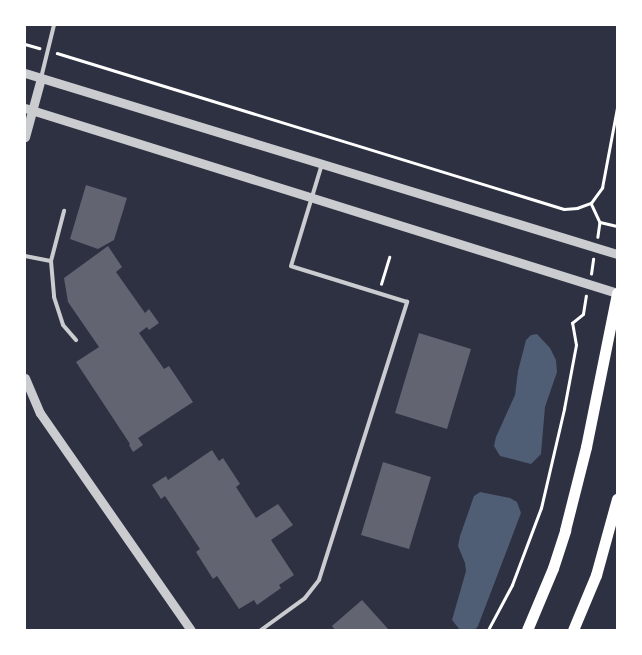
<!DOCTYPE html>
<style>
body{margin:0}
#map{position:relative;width:642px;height:655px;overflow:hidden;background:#2d3142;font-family:"DM Sans",sans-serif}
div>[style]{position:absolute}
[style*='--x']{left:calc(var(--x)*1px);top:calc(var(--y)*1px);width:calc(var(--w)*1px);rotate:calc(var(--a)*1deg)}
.water>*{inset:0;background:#4f5d75}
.building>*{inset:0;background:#626471}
.path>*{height:2.5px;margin:-1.25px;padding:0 1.25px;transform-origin:1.25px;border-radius:1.25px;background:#fff}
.service>*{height:4px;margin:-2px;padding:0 2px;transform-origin:2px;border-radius:2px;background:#caccd0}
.tertiary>*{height:9px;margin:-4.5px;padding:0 4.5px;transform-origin:4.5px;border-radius:4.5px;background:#caccd0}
.primary>*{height:11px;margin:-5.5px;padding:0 5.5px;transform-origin:5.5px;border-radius:5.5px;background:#fff}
span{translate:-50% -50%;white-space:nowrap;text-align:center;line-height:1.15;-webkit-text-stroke:4.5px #fff;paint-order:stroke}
.frame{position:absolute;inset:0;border:26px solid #fff;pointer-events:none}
</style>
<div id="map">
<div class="water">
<i style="clip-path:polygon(537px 334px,550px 348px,556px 360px,557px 372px,545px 407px,541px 454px,531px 464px,500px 456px,494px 446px,496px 437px,515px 395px,518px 371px,526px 340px,531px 335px)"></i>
<i style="clip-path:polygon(480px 492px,510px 498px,517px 502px,521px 513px,478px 626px,475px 630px,460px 630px,452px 620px,466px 571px,465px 563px,458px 546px,460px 536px,474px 496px)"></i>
</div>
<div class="building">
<i style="clip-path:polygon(86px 185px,127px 198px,114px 240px,98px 249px,70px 239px)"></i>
<i style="clip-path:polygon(108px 246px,122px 267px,116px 272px,145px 313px,149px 309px,159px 323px,149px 330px,147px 327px,139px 333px,164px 369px,169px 366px,193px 402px,138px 438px,143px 445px,133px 452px,129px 445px,130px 444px,76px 362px,99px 347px,68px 302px,64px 278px)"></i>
<i style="clip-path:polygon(419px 333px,471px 349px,447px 429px,395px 413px)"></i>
<i style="clip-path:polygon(212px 450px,219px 461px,223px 458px,240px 484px,236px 487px,256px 518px,278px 504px,293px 525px,271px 540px,294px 575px,279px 585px,281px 588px,257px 605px,254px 600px,239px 609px,217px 576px,213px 579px,196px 552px,200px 549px,165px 496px,161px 499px,152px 485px,166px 476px,168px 480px)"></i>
<i style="clip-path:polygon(383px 462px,431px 477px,409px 549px,361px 535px)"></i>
<i style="clip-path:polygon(362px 600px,389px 630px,335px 630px,332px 626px)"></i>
</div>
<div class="path">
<i style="--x:25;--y:44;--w:15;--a:16"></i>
<i style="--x:57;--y:53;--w:530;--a:17.1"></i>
<i style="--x:564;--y:209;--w:13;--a:-4"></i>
<i style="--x:577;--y:208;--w:15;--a:-20"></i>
<i style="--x:591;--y:203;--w:19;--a:-54"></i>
<i style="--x:602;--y:188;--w:81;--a:-79.4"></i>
<i style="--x:591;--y:203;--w:21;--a:65"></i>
<i style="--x:600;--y:222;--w:15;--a:98"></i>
<i style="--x:600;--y:222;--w:17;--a:13"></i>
<i style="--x:591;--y:274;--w:15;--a:-82"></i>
<i style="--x:381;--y:284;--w:28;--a:-73"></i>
<i style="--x:488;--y:630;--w:51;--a:-61.9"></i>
<i style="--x:512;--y:585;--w:82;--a:-69.4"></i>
<i style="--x:541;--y:508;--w:102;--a:-76.9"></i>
<i style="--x:564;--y:409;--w:65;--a:-79.4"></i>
<i style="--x:576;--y:345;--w:22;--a:-100"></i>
<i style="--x:572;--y:323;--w:14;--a:-39"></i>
<i style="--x:583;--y:314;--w:18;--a:-81"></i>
</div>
<div class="service">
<i style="--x:41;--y:78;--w:55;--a:-76.2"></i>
<i style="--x:25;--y:256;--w:26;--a:11"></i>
<i style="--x:51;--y:261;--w:36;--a:85"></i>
<i style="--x:54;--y:297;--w:29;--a:72"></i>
<i style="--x:63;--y:325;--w:20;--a:49"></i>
<i style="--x:51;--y:261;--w:52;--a:-75.4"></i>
<i style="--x:261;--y:630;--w:54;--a:-36"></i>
<i style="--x:305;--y:598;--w:23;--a:-52"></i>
<i style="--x:319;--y:580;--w:292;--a:-72.4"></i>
<i style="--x:407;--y:302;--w:121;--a:-162.8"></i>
<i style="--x:291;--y:266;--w:107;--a:-73.1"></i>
</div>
<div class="tertiary">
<i style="--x:25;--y:73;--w:619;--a:17"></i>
<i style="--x:25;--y:108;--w:620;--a:17.35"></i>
<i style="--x:25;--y:137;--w:61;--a:-74.8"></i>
<i style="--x:25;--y:378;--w:38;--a:67"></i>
<i style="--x:40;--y:413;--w:264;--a:55.2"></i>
</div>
<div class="primary">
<i style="--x:527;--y:630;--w:67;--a:-67.2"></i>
<i style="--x:553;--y:568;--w:40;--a:-72"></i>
<i style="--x:565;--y:530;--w:86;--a:-75.8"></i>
<i style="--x:586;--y:447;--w:157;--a:-78.6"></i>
<i style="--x:573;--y:630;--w:60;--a:-67.3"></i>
<i style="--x:596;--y:575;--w:79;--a:-74.6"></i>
</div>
<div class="frame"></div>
</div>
